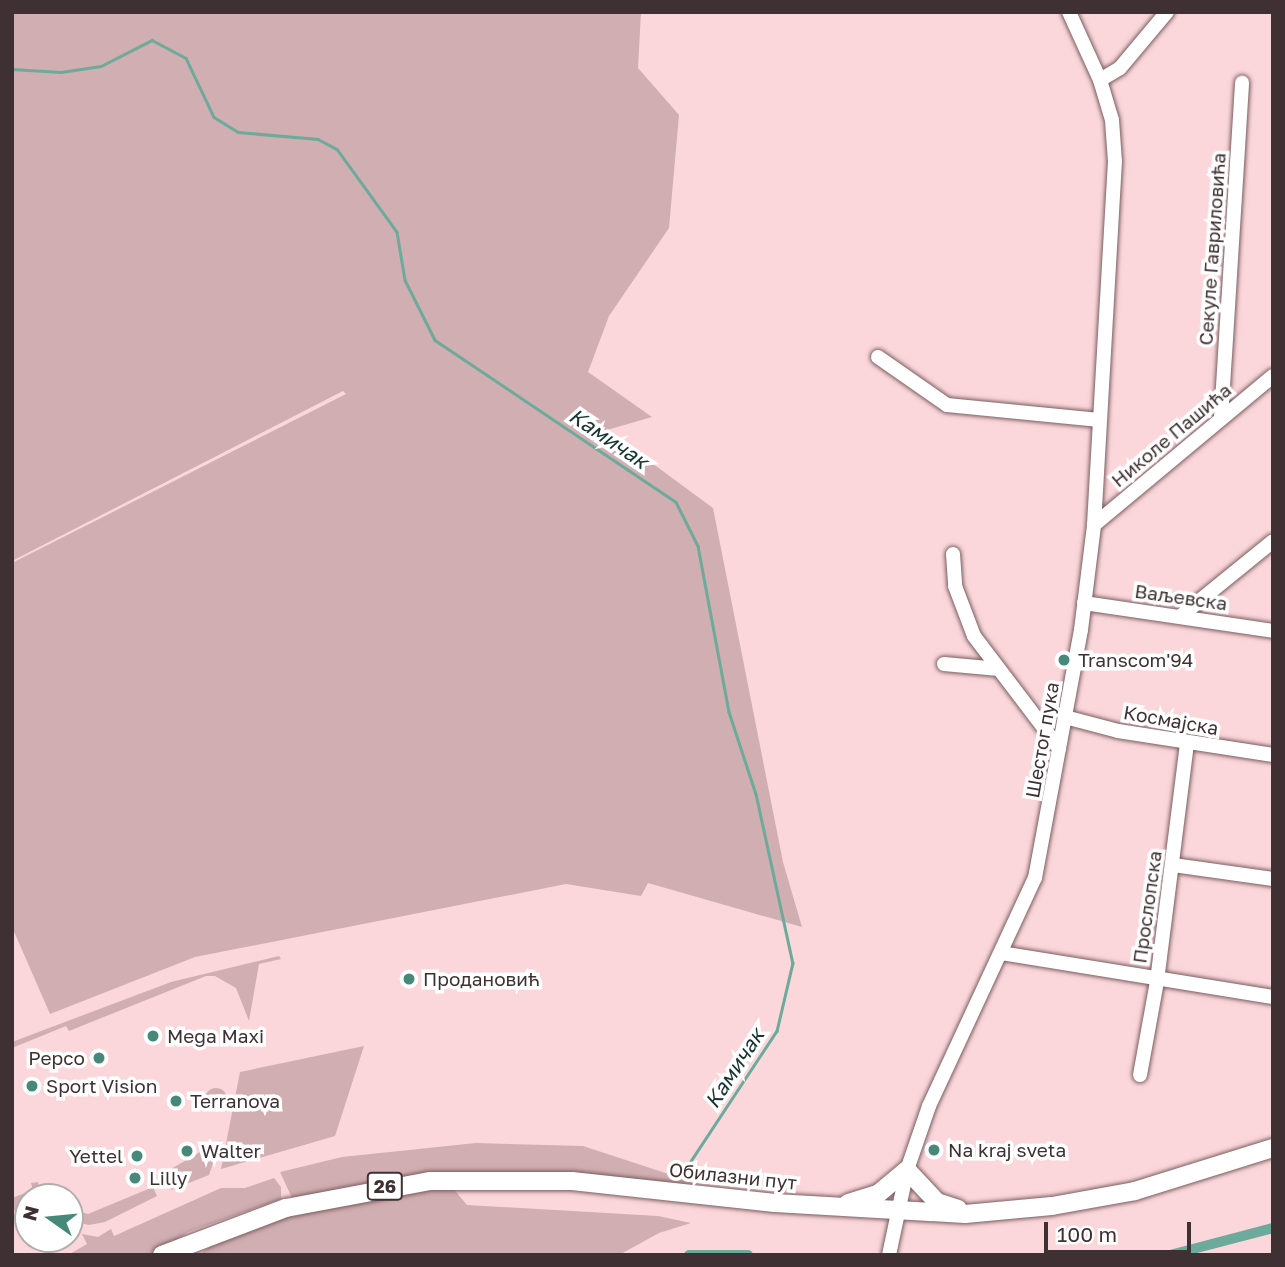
<!DOCTYPE html>
<meta charset="utf-8">
<style>
body{margin:0}
#map{position:relative;width:1285px;height:1267px;overflow:hidden;background:#fbd7db;font-family:"Golos Text",sans-serif}
div>[style]{position:absolute}
[style*='--x']{left:calc(var(--x)*1px);top:calc(var(--y)*1px);width:calc(var(--w)*1px);rotate:calc(var(--a)*1deg)}
.green>*{inset:0;background:#d1aeb1}
.round{border-radius:50%}
.stream>*{height:2.5px;margin:-1.25px;padding:0 1.25px;transform-origin:1.25px;border-radius:1.25px;background:#6caa9b}
.canal>*{height:10px;margin:-5px;padding:0 5px;transform-origin:5px;border-radius:5px;background:#6caa9b}
.roads{filter:drop-shadow(0 0 2px #7b5d60) drop-shadow(0 0 2px #7b5d60)}
.minor>*{height:14px;margin:-7px;padding:0 7px;transform-origin:7px;border-radius:7px;background:#fff}
.major>*{height:18px;margin:-9px;padding:0 9px;transform-origin:9px;border-radius:9px;background:#fff}
.dots>*{width:19px;height:19px;translate:-50% -50%;box-sizing:border-box;border:4px solid #fff;border-radius:50%}
span{translate:-50% -50%;white-space:nowrap;text-align:center;line-height:1.15;-webkit-text-stroke:7px #fff;paint-order:stroke}
.shield-label span{padding:2px 5px;background:#fff;border:2px solid;border-radius:5px;-webkit-text-stroke-width:0}
.shield-label{font-size:18px;color:#3f3133;font-weight:700}
.street-label{font-size:19px;color:#3f3133}
.poi-label{font-size:19px;color:#3f3133}
.left{translate:0 -50%;text-align:left}
.right{translate:-100% -50%;text-align:right}
.water-label{font-size:21px;color:#16352e;font-style:italic}
.frame{position:absolute;inset:0;border:14px solid #3f3133;pointer-events:none}
.north{position:absolute;left:14px;top:1183px;width:70px;height:70px;box-sizing:border-box;background:#fff;border:2px solid #b2adad;border-radius:50%;rotate:285deg;font-size:19px;font-weight:700;line-height:28px;text-align:center;color:#3f3133}
.north::after{content:'';display:block;margin:auto;width:24px;height:32px;background:#46897a;clip-path:polygon(50% 0,100% 100%,50% 72%,0 100%)}
.scale{position:absolute;left:1044px;top:1222px;width:147px;height:32px;box-sizing:border-box;border:4px solid #3f3133;border-top:0;padding-left:9px;font-size:21px;line-height:24px;white-space:nowrap;color:#3f3133;-webkit-text-stroke:5px #fff;paint-order:stroke}
</style>
<div id="map">
<div class="green">
<i style="clip-path:polygon(12px 12px,641px 12px,638px 68px,679px 115px,669px 228px,609px 316px,588px 372px,652px 417px,607px 430px,713px 508px,783px 862px,802px 927px,648px 883px,641px 896px,566px 884px,195px 957px,50px 1014px,12px 927px,12px 563px,346px 394px,343px 391px,12px 561px)"></i>
<i style="clip-path:polygon(279px 956px,281px 959px,259px 964px,249px 1021px,236px 988px,215px 976px,206px 976px,69px 1031px,66px 1026px,12px 1048px,12px 1042px,171px 982px)"></i>
<i style="clip-path:polygon(364px 1046px,335px 1136px,221px 1169px,240px 1072px)"></i>
<i class="round" style="left:205px;top:1088px;width:22px;height:22px"></i>
<i style="clip-path:polygon(221px 1140px,209px 1175px,171px 1190px,164px 1173px)"></i>
<i style="clip-path:polygon(476px 1143px,583px 1146px,699px 1184px,420px 1175px,292px 1198px,280px 1172px,342px 1157px)"></i>
<i style="clip-path:polygon(274px 1178px,281px 1187px,281px 1199px,188px 1232px,153px 1255px,68px 1255px,87px 1244px,82px 1234px,98px 1237px,111px 1229px,114px 1236px,221px 1188px,245px 1188px)"></i>
<i style="clip-path:polygon(38px 1182px,40px 1197px,28px 1197px,28px 1213px,12px 1210px,12px 1198px,33px 1190px,31px 1183px)"></i>
<i style="clip-path:polygon(153px 1187px,157px 1196px,105px 1222px,89px 1225px,70px 1221px,70px 1209px,88px 1214px)"></i>
<i style="clip-path:polygon(452px 1187px,467px 1205px,658px 1216px,691px 1223px,659px 1233px,619px 1255px,199px 1255px,229px 1232px,335px 1200px)"></i>
</div>
<div class="stream">
<i style="--x:12;--y:69;--w:49;--a:3.5"></i>
<i style="--x:61;--y:72;--w:40;--a:-8.5"></i>
<i style="--x:101;--y:66;--w:57;--a:-27"></i>
<i style="--x:152;--y:40;--w:38;--a:28"></i>
<i style="--x:186;--y:58;--w:65;--a:64.6"></i>
<i style="--x:214;--y:117;--w:28;--a:32"></i>
<i style="--x:238;--y:132;--w:80;--a:5"></i>
<i style="--x:318;--y:139;--w:21;--a:28"></i>
<i style="--x:337;--y:149;--w:102;--a:54.1"></i>
<i style="--x:397;--y:232;--w:49;--a:80.5"></i>
<i style="--x:405;--y:280;--w:67;--a:63.4"></i>
<i style="--x:435;--y:340;--w:290;--a:33.9"></i>
<i style="--x:676;--y:502;--w:49;--a:63.4"></i>
<i style="--x:698;--y:546;--w:169;--a:79.4"></i>
<i style="--x:729;--y:712;--w:86;--a:71.8"></i>
<i style="--x:756;--y:794;--w:173;--a:77.7"></i>
<i style="--x:793;--y:963;--w:70;--a:103.2"></i>
<i style="--x:777;--y:1031;--w:158;--a:123.4"></i>
</div>
<div class="canal">
<i style="--x:689;--y:1255;--w:59;--a:0"></i>
<i style="--x:1170;--y:1255;--w:106;--a:-14.7"></i>
</div>
<div class="roads">
<div class="minor">
<i style="--x:1100;--y:80;--w:23;--a:-31"></i>
<i style="--x:1120;--y:68;--w:73;--a:-50"></i>
<i style="--x:878;--y:357;--w:84;--a:34.8"></i>
<i style="--x:947;--y:405;--w:153;--a:5.6"></i>
<i style="--x:1221;--y:418;--w:336;--a:-86.4"></i>
<i style="--x:1094;--y:525;--w:233;--a:-39.8"></i>
<i style="--x:953;--y:554;--w:32;--a:86"></i>
<i style="--x:955;--y:586;--w:53;--a:69.2"></i>
<i style="--x:974;--y:636;--w:141;--a:52.8"></i>
<i style="--x:1084;--y:603;--w:191;--a:8.4"></i>
<i style="--x:1182;--y:615;--w:117;--a:-39.1"></i>
<i style="--x:944;--y:664;--w:55;--a:5.2"></i>
<i style="--x:1065;--y:717;--w:55;--a:14.8"></i>
<i style="--x:1118;--y:731;--w:157;--a:8.8"></i>
<i style="--x:1173;--y:865;--w:101;--a:8"></i>
<i style="--x:1001;--y:953;--w:276;--a:9.2"></i>
<i style="--x:1140;--y:1075;--w:96;--a:-79.7"></i>
<i style="--x:1157;--y:981;--w:240;--a:-82.8"></i>
<i style="--x:889;--y:1255;--w:87;--a:-78"></i>
<i style="--x:907;--y:1170;--w:68;--a:-71"></i>
<i style="--x:929;--y:1106;--w:251;--a:-65.1"></i>
<i style="--x:1035;--y:878;--w:252;--a:-79.5"></i>
<i style="--x:1081;--y:630;--w:106;--a:-82.9"></i>
<i style="--x:1094;--y:525;--w:364;--a:-86.7"></i>
<i style="--x:1115;--y:162;--w:42;--a:-94.1"></i>
<i style="--x:1112;--y:120;--w:42;--a:-106.7"></i>
<i style="--x:1100;--y:80;--w:75;--a:-114.5"></i>
</div>
<div class="major">
<i style="--x:848;--y:1203;--w:31;--a:-17"></i>
<i style="--x:878;--y:1194;--w:38;--a:-40"></i>
<i style="--x:907;--y:1170;--w:44;--a:46.8"></i>
<i style="--x:937;--y:1202;--w:22;--a:18"></i>
<i style="--x:162;--y:1255;--w:133;--a:-20.8"></i>
<i style="--x:286;--y:1208;--w:147;--a:-10.6"></i>
<i style="--x:430;--y:1181;--w:142;--a:0"></i>
<i style="--x:572;--y:1181;--w:204;--a:6.2"></i>
<i style="--x:775;--y:1203;--w:190;--a:3.3"></i>
<i style="--x:965;--y:1214;--w:87;--a:-5.3"></i>
<i style="--x:1052;--y:1206;--w:84;--a:-10.2"></i>
<i style="--x:1135;--y:1191;--w:145;--a:-17.3"></i>
</div>
</div>
<div class="dots">
<i style="left:1064px;top:660px;background:#46897a"></i>
<i style="left:409px;top:979px;background:#46897a"></i>
<i style="left:153px;top:1036px;background:#46897a"></i>
<i style="left:99px;top:1058px;background:#46897a"></i>
<i style="left:32px;top:1086px;background:#46897a"></i>
<i style="left:176px;top:1101px;background:#46897a"></i>
<i style="left:934px;top:1150px;background:#46897a"></i>
<i style="left:187px;top:1151px;background:#46897a"></i>
<i style="left:137px;top:1156px;background:#46897a"></i>
<i style="left:135px;top:1178px;background:#46897a"></i>
</div>
<div class="shield-label">
<span style="left:385px;top:1186px">26</span>
</div>
<div class="street-label">
<span style="left:1212px;top:249px;rotate:-86deg">Секуле Гавриловића</span>
<span style="left:1171px;top:435px;rotate:-40deg">Николе Пашића</span>
<span style="left:1181px;top:597px;rotate:8deg">Ваљевска</span>
<span style="left:1171px;top:720px;rotate:10deg">Космајска</span>
<span style="left:1042px;top:740px;rotate:-80deg">Шестог пука</span>
<span style="left:1147px;top:907px;rotate:-82deg">Прослопска</span>
<span style="left:733px;top:1176px;rotate:6deg">Обилазни пут</span>
</div>
<div class="poi-label">
<span class="left" style="left:1078px;top:660px">Transcom'94</span>
<span class="left" style="left:423px;top:979px">Продановић</span>
<span class="left" style="left:167px;top:1036px">Mega Maxi</span>
<span class="right" style="left:85px;top:1058px">Pepco</span>
<span class="left" style="left:46px;top:1086px">Sport Vision</span>
<span class="left" style="left:190px;top:1101px">Terranova</span>
<span class="left" style="left:948px;top:1150px">Na kraj sveta</span>
<span class="left" style="left:201px;top:1151px">Walter</span>
<span class="right" style="left:123px;top:1156px">Yettel</span>
<span class="left" style="left:149px;top:1178px">Lilly</span>
</div>
<div class="water-label">
<span style="left:609px;top:438px;rotate:34deg">Камичак</span>
<span style="left:734px;top:1068px;rotate:-57deg">Камичак</span>
</div>
<div class="frame"></div>
<div class="north">N</div>
<div class="scale">100 m</div>
</div>
